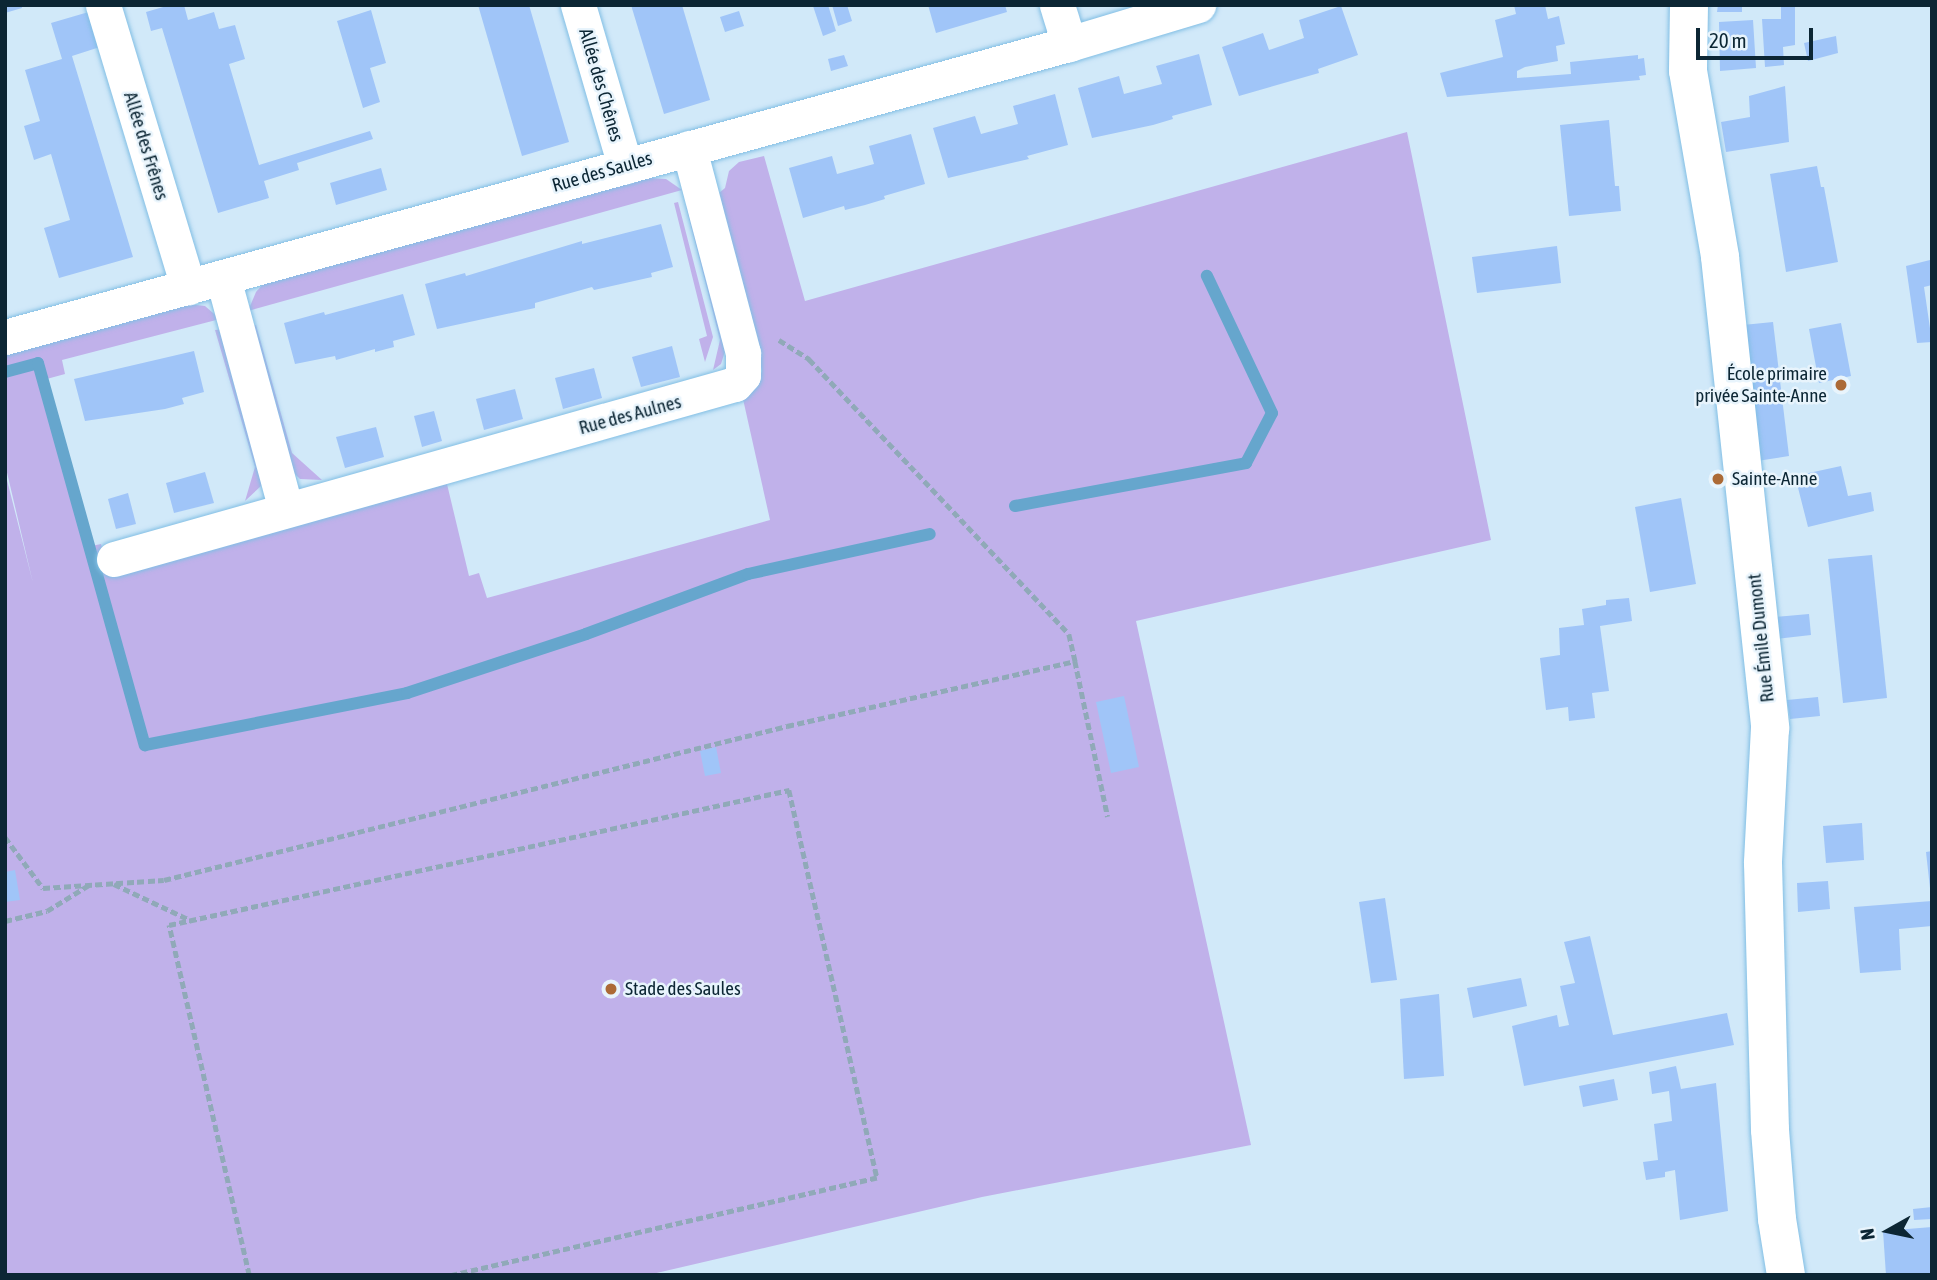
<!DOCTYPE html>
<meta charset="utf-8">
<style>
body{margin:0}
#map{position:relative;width:1937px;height:1280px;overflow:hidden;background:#d1e9f9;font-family:"Asap Condensed",sans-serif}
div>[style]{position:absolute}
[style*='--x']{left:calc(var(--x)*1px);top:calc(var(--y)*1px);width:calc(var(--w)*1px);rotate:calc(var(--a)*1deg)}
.green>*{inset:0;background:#c0b1ea}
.stream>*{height:12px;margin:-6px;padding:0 6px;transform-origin:6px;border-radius:6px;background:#66a6cd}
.building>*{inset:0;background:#a0c5f8}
.path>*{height:4.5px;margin-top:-2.25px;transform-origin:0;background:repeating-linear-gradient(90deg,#90a9b8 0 7px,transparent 0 10.5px)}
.roads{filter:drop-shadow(0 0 2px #81bee4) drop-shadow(0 0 2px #81bee4)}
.street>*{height:35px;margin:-17.5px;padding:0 17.5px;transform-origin:17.5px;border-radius:17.5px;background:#fff}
.secondary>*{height:38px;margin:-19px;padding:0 19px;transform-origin:19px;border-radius:19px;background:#fff}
.dots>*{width:19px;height:19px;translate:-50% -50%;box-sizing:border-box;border:4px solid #e8f4fc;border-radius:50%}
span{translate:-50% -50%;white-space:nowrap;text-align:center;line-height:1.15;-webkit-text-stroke:5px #e8f4fc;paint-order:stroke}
.street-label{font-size:19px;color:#0c2634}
.poi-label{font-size:19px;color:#0c2634}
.right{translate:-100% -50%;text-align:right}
.left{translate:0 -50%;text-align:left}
.frame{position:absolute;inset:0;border:7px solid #0c2634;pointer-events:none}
.north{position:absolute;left:1853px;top:1196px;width:70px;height:70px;-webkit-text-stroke:5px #e8f4fc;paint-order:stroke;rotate:261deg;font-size:19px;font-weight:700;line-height:28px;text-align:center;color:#0c2634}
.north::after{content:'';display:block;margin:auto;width:24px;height:32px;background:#0c2634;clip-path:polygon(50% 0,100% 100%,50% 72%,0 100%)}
.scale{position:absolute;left:1696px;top:28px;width:117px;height:32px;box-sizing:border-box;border:4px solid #0c2634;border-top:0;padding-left:9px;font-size:21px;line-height:24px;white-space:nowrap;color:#0c2634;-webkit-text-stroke:5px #e8f4fc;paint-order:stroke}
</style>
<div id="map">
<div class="green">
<i style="clip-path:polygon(1407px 132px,1491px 540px,1136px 621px,1251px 1145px,982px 1197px,648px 1275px,5px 1275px,5px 472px,33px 583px,5px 464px,5px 355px,187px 304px,205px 306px,220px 319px,62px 360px,65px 374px,43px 380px,87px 547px,101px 544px,110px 577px,447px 484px,469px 576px,479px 573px,487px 598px,770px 520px,743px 399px,757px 384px,762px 371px,719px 193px,725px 188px,729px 171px,739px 162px,764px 156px,805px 301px)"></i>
<i style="clip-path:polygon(649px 178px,666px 179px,682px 190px,248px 311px,256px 292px,264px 283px)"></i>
<i style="clip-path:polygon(678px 202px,713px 337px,705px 362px,699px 339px,707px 336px,674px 203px)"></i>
<i style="clip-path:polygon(690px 204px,727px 345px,721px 364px,713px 370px,720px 340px,686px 206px)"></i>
<i style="clip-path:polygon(256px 325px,292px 453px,322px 480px,300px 479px,289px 468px,249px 327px)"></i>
<i style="clip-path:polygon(225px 329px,264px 471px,261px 486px,245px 501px,255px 467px,215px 330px)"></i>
</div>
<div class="stream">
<i style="--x:5;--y:372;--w:34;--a:-15"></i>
<i style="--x:38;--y:363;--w:397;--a:74.4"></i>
<i style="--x:145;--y:745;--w:267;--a:-11.2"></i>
<i style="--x:407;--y:693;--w:188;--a:-18.2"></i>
<i style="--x:586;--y:634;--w:173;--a:-20.3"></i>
<i style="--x:748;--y:574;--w:186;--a:-12.4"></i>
<i style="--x:1015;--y:506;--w:235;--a:-10.5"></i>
<i style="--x:1246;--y:463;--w:56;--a:-62.5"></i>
<i style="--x:1272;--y:413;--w:152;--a:-115.4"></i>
</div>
<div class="building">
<i style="clip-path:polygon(5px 5px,21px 5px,22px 8px,5px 13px)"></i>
<i style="clip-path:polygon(170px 5px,184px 5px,188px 20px,214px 12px,219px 29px,235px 25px,245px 59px,229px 64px,259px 165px,370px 131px,373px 139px,297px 163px,299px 170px,264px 181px,269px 198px,218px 213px,162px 28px,151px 31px,146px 12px)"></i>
<i style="clip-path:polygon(478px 5px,529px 5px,569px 142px,522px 156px)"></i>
<i style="clip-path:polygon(631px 5px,682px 5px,710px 100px,664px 114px)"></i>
<i style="clip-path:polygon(828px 5px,836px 31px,823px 36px,813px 6px)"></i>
<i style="clip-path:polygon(832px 5px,847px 5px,852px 21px,838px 26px)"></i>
<i style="clip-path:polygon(928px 5px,1005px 5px,1007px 12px,936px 33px)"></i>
<i style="clip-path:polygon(1514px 5px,1545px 5px,1548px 19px,1559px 16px,1565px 44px,1556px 46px,1558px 61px,1525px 67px,1517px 71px,1517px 78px,1571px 74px,1570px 62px,1638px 55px,1638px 59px,1644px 58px,1646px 75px,1639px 76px,1640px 80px,1447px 97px,1440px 73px,1503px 57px,1495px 20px,1516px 14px)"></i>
<i style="clip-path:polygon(1718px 5px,1742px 5px,1742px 12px,1717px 12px)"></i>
<i style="clip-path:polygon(1781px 5px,1795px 5px,1795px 45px,1783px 47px,1784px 65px,1765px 67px,1762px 19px,1781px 19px)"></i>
<i style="clip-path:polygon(1341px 6px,1358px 55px,1318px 69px,1319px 73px,1239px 96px,1222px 47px,1263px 33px,1269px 50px,1304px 38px,1299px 20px)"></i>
<i style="clip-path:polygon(371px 10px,386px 63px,370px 68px,380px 102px,363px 108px,337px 21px)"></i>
<i style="clip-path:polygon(92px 11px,103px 46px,72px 56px,133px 257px,59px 278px,44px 228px,70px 220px,51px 154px,34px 160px,24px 126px,40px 121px,25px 70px,62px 59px,51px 23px)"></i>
<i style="clip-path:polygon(739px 11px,744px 26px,725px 32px,720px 17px)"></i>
<i style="clip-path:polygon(1753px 20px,1756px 68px,1720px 71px,1719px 22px)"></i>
<i style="clip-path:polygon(1836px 36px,1838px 53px,1808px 61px,1804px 43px)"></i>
<i style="clip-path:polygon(1199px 54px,1212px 105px,1172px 116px,1173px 119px,1153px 125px,1092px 138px,1078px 88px,1119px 76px,1124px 94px,1162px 84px,1156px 66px)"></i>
<i style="clip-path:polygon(844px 55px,848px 66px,831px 71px,828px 59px)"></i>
<i style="clip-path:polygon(1785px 86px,1789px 142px,1726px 152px,1721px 122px,1750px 117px,1749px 96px)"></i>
<i style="clip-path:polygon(1055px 94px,1068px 145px,1027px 156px,1029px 159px,948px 178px,933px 128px,975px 116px,981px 134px,1018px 124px,1013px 106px)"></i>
<i style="clip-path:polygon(1609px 120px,1615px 186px,1619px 186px,1621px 211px,1569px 216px,1560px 125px)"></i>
<i style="clip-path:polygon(911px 134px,925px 184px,884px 196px,885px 199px,865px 205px,845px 210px,844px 206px,803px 218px,789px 168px,832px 156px,837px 174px,874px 164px,869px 146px)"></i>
<i style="clip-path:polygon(1817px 166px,1821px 187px,1824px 187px,1838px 262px,1786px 272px,1770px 174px)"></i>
<i style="clip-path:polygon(381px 168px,387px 190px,336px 205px,330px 183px)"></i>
<i style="clip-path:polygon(661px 224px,673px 267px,651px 273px,652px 277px,594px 290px,592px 287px,535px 303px,535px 308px,437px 329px,425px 284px,465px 273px,466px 276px,582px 241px,582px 244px)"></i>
<i style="clip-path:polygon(1557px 246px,1561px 283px,1477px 293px,1472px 257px)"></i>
<i style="clip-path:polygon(1930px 260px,1932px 285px,1924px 287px,1932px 342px,1917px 343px,1906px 266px)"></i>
<i style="clip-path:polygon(403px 294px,415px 335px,393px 341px,394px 347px,375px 352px,375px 349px,336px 360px,335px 356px,295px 364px,284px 323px,324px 312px,325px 315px)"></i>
<i style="clip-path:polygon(1773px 322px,1789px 456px,1757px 461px,1743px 325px)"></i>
<i style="clip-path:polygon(1841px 323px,1851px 376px,1819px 383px,1809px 329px)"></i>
<i style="clip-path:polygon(672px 346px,680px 377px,641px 387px,632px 357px)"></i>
<i style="clip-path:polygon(194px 351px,204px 392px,182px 398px,184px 404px,165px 409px,85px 421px,74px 379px)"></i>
<i style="clip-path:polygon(594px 368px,602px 398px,563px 409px,555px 378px)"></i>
<i style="clip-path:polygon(515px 389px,523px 419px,484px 430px,476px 399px)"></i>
<i style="clip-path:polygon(434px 411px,442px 441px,422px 447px,414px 416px)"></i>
<i style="clip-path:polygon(376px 427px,384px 457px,345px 468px,336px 437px)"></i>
<i style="clip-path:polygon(1841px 466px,1848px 496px,1871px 492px,1874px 511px,1808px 527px,1795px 476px)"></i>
<i style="clip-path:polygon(205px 472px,214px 503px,174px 513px,166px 483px)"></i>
<i style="clip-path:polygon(128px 493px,136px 524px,116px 529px,108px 499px)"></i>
<i style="clip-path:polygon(1681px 498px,1696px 584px,1650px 592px,1635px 507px)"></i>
<i style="clip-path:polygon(1872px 555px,1887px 698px,1843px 703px,1828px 559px)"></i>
<i style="clip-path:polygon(1629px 598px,1632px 621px,1600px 626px,1609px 691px,1592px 693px,1595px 718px,1569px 721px,1568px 707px,1546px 710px,1540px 658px,1560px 655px,1559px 628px,1584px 625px,1582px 609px,1606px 605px,1606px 600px)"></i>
<i style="clip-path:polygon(1809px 614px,1811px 635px,1776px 639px,1774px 617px)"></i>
<i style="clip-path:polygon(1124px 696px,1139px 767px,1111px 773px,1096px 702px)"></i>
<i style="clip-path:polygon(1818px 697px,1820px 716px,1790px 719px,1787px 700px)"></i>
<i style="clip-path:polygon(716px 747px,721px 773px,705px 776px,700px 751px)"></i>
<i style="clip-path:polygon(1862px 823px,1864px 860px,1826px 863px,1823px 826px)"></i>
<i style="clip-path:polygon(1932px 851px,1932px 888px,1930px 888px,1926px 852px)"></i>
<i style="clip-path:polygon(15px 870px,20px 900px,5px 902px,5px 872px)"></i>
<i style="clip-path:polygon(1828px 881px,1830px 909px,1798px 912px,1797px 883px)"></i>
<i style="clip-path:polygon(1385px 898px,1397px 980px,1371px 983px,1359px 902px)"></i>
<i style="clip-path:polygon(1932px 901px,1932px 926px,1899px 929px,1901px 970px,1860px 973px,1854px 907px)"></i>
<i style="clip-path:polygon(1590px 936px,1613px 1035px,1727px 1013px,1734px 1045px,1524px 1086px,1512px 1026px,1557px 1015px,1559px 1027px,1569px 1025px,1560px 986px,1575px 983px,1564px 942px)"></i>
<i style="clip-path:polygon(1521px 978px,1527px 1006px,1473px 1018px,1467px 988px)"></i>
<i style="clip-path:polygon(1439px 994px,1444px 1076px,1404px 1079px,1400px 999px)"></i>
<i style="clip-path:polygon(1676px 1066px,1681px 1089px,1716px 1083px,1728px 1211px,1680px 1220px,1675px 1170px,1665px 1172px,1665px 1177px,1646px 1180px,1643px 1162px,1658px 1160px,1654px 1124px,1672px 1121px,1669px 1091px,1652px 1094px,1649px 1072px)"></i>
<i style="clip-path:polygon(1614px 1079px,1618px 1100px,1583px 1107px,1579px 1086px)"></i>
<i style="clip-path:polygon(1932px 1207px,1932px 1219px,1914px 1220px,1913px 1209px)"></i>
<i style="clip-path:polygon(1932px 1227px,1932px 1275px,1886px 1275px,1883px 1231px)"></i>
</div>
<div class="path">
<i style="--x:779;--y:340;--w:36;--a:32"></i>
<i style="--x:809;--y:359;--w:378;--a:46.6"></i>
<i style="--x:1069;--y:634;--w:28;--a:77"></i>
<i style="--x:5;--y:837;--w:64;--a:53.3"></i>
<i style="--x:43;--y:888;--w:121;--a:-3.8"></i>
<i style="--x:164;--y:880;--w:642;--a:-13.88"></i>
<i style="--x:787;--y:726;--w:295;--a:-12.7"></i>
<i style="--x:1075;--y:661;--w:159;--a:78.1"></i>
<i style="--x:114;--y:884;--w:86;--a:25.4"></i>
<i style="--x:5;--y:921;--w:43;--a:-13.4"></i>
<i style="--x:47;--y:911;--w:49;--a:-31.8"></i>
<i style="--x:249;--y:1275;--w:359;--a:-102.9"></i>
<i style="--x:169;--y:925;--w:635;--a:-12.28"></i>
<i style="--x:789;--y:790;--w:398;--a:77.2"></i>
<i style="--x:877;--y:1178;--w:436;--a:167.1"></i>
</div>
<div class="roads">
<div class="street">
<i style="--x:103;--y:5;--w:295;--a:73.2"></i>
<i style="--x:578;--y:5;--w:168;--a:73.7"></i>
<i style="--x:1057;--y:5;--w:41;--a:72.9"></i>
<i style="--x:223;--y:278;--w:240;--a:74.8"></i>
<i style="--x:5;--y:337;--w:1104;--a:-15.4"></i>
<i style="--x:1069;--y:44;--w:135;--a:-16.8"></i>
<i style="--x:114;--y:559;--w:645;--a:-15.74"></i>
<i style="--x:735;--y:384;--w:12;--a:-48"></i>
<i style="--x:743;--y:375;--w:22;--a:-90"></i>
<i style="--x:743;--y:353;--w:212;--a:-104.8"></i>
</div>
<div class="secondary">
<i style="--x:1689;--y:5;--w:66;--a:90.9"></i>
<i style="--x:1688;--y:71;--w:189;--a:80.2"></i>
<i style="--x:1720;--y:257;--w:474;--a:83.9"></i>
<i style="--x:1770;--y:728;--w:135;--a:93"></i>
<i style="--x:1763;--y:863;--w:267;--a:88.5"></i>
<i style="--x:1770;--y:1130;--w:89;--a:85.5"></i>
<i style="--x:1777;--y:1219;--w:57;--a:80.9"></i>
</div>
</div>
<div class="dots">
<i style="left:1841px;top:385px;background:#ac6a36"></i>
<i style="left:1718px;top:479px;background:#ac6a36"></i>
<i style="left:611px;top:989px;background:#ac6a36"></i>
</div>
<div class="street-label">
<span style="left:601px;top:85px;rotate:74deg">Allée des Chênes</span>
<span style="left:146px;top:146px;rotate:73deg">Allée des Frênes</span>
<span style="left:602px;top:172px;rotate:-16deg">Rue des Saules</span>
<span style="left:630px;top:415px;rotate:-15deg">Rue des Aulnes</span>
<span style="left:1761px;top:638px;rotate:-96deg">Rue Émile Dumont</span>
</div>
<div class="poi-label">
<span class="right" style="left:1827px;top:385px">École primaire<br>privée Sainte-Anne</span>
<span class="left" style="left:1732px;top:479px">Sainte-Anne</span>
<span class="left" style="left:625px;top:989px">Stade des Saules</span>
</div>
<div class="frame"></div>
<div class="north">N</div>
<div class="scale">20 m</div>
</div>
